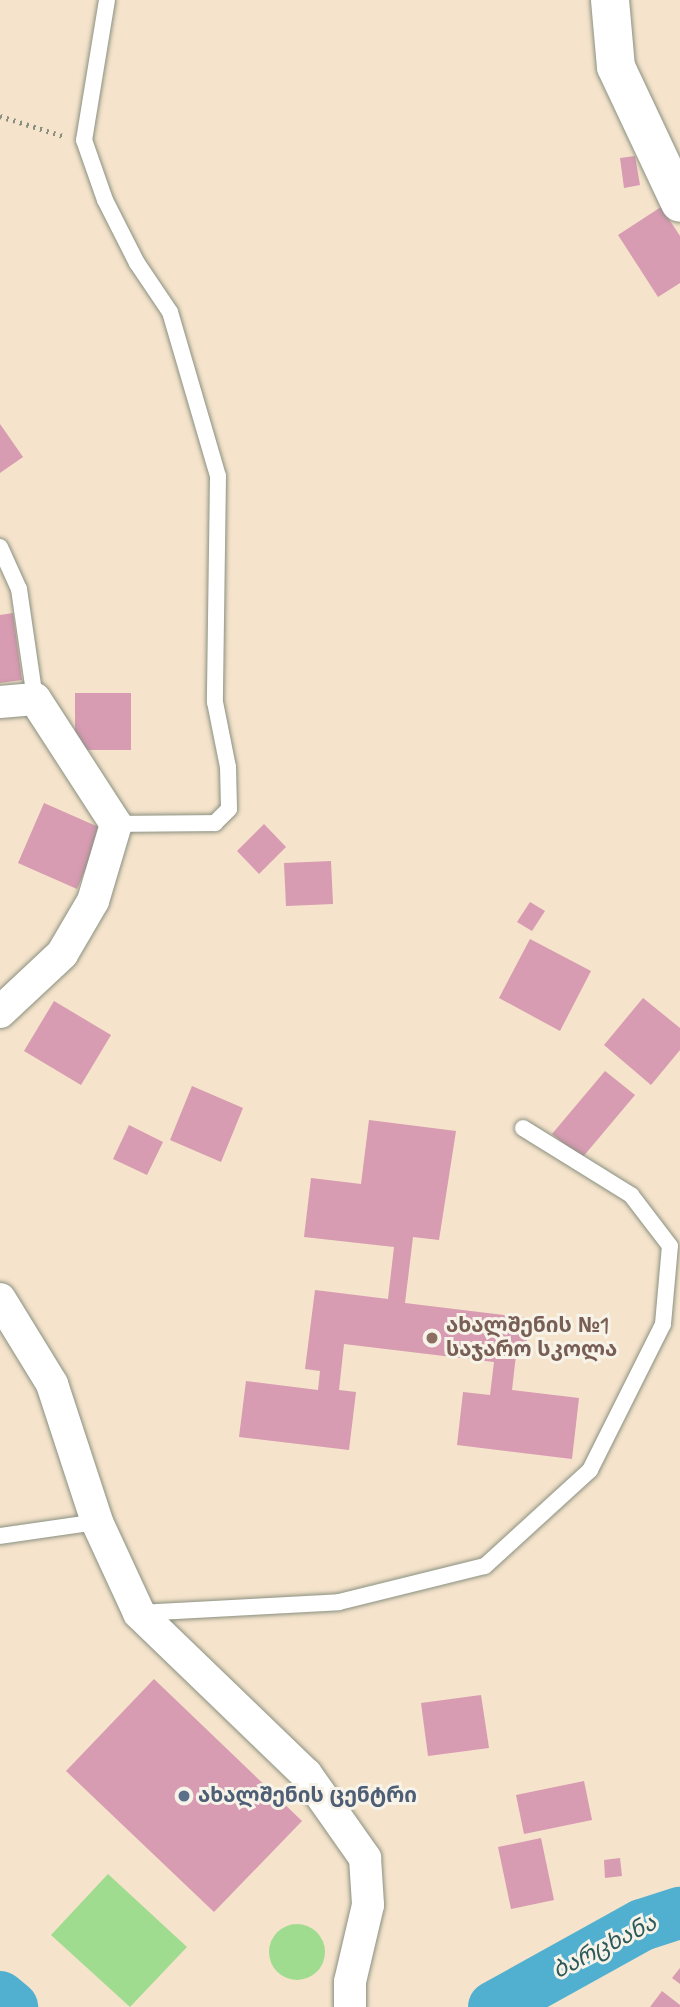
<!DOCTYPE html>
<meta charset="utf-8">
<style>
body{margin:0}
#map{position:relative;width:680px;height:2007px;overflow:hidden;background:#f5e3cb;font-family:Mynerve,"Noto Sans Georgian",sans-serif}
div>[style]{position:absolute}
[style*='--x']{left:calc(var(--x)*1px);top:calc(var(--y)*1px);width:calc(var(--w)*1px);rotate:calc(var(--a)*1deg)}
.green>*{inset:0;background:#a0dc90}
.round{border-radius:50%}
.river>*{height:52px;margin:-26px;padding:0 26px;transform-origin:26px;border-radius:26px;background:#51b0d0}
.building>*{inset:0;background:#d79bb2}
.path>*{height:4.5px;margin-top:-2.25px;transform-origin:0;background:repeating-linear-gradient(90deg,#8a9080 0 2px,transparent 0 7px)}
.roads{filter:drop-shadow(0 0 2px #8a9080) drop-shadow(0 0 2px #8a9080)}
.service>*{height:16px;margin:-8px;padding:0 8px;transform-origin:8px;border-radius:8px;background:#fff}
.minor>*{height:32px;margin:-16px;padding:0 16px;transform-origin:16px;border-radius:16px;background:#fff}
.tertiary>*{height:38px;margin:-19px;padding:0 19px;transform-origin:19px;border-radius:19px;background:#fff}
.dots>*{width:19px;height:19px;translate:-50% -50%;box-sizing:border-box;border:4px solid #f7f3e8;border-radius:50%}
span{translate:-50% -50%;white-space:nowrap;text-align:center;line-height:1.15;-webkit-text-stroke:6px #f7f3e8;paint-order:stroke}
.education-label{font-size:21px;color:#785e54;font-weight:700}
.left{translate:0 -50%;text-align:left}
.service-label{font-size:21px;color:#4e5e75;font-weight:700}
.water-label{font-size:23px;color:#2c5a5b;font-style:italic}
</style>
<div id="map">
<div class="green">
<i style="clip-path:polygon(108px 1874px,187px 1947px,130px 2007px,51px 1935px)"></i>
<i class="round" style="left:269px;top:1924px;width:56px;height:56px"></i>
</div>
<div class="river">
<i style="--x:0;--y:1997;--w:16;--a:40"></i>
<i style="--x:494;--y:2007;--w:169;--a:-29"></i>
<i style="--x:642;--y:1925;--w:40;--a:-18"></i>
</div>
<div class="building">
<i style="clip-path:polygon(635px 156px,640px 185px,624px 188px,620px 158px)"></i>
<i style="clip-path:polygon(661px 207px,680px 236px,680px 283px,658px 297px,618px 235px)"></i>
<i style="clip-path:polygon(0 424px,23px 457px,0 473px)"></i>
<i style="clip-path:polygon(13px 613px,22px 680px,0 683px,0 615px)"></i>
<i style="clip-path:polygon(75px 693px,131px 693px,131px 750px,75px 750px)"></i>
<i style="clip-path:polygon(44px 803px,103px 829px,77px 889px,18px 863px)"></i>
<i style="clip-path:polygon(264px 824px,286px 847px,259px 874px,237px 851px)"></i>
<i style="clip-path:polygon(331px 861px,333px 904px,286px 906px,284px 863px)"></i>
<i style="clip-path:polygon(530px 902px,545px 911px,532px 931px,517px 922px)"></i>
<i style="clip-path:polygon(530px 939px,591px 971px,560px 1031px,499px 998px)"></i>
<i style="clip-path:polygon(643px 998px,680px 1028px,680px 1050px,651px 1085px,604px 1045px)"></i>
<i style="clip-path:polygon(54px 1001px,111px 1035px,81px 1085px,24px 1051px)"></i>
<i style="clip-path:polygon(605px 1071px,635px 1095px,582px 1158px,552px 1134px)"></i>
<i style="clip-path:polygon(192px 1086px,243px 1108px,221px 1162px,170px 1140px)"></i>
<i style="clip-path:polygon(369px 1120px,456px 1131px,439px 1240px,413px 1237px,405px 1303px,529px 1318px,525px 1356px,516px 1355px,512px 1390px,579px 1398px,572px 1459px,457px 1445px,463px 1392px,490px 1395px,494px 1362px,344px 1344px,339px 1390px,356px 1392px,349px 1450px,239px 1437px,246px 1381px,318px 1390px,320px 1371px,305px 1369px,315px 1290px,388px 1299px,394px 1247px,304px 1237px,311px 1178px,361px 1184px)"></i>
<i style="clip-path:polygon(129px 1125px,163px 1142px,147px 1175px,113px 1159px)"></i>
<i style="clip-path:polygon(154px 1679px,302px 1821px,214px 1912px,66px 1771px)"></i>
<i style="clip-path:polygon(481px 1695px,489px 1748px,428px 1756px,421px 1703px)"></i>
<i style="clip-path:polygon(584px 1781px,592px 1820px,524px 1834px,516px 1795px)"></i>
<i style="clip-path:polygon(541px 1838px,554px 1900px,511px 1909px,498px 1847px)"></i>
<i style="clip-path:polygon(620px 1858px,622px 1876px,605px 1878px,604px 1860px)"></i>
<i style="clip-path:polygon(680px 1968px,680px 1984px,672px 1978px)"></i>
<i style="clip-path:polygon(662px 1991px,680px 2005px,680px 2007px,650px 2007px)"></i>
</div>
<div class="path">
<i style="--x:0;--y:116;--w:66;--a:17.6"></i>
</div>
<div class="roads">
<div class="service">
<i style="--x:107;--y:0;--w:142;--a:99.3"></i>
<i style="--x:84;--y:140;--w:64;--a:70.7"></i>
<i style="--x:105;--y:200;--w:71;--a:63.1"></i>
<i style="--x:137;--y:263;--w:59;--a:56"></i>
<i style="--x:170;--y:312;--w:171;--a:73.7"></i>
<i style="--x:218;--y:476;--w:226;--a:90.8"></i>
<i style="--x:215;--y:702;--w:66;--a:78.7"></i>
<i style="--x:228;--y:767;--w:42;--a:88.6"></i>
<i style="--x:229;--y:809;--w:20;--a:135"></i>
<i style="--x:215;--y:823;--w:99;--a:179.4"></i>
<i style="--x:0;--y:547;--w:46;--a:65.7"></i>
<i style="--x:19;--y:589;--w:111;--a:81.7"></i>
<i style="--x:0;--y:1536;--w:98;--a:-8.2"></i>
<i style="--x:139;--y:1613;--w:200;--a:-3.1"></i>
<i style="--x:339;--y:1602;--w:150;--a:-13.9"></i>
<i style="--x:485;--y:1566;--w:142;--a:-42.4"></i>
<i style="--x:590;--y:1470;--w:163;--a:-63.4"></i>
<i style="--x:663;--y:1324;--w:78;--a:-84.9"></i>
<i style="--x:670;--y:1246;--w:64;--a:-127.4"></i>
<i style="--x:631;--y:1195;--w:127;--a:-148.2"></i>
</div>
<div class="minor">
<i style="--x:0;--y:702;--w:35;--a:-5"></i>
<i style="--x:35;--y:699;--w:149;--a:57.1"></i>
<i style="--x:116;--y:824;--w:80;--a:106.6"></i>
<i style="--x:93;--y:901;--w:61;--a:120.3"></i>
<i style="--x:62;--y:954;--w:85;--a:136.9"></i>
<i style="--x:0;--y:1299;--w:100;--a:58.5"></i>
<i style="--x:52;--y:1384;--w:145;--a:71.9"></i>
<i style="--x:97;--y:1522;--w:100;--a:65.2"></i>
<i style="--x:139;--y:1613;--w:232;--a:44"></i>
<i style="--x:306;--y:1774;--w:103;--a:54.9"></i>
<i style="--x:365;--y:1858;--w:47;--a:86.3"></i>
<i style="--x:368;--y:1905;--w:79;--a:103.2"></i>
<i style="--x:350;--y:1982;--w:25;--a:90"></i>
</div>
<div class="tertiary">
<i style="--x:610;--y:0;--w:67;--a:84.9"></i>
<i style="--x:616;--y:67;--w:150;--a:64.8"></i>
</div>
</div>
<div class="dots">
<i style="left:432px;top:1338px;background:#8d6e63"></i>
<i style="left:184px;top:1796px;background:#5c6f8a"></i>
</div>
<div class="education-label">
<span class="left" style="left:446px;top:1338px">ახალშენის №1<br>საჯარო სკოლა</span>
</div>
<div class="service-label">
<span class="left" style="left:198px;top:1796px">ახალშენის ცენტრი</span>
</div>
<div class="water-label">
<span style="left:605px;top:1948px;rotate:-27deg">ბარცხანა</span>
</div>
</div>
